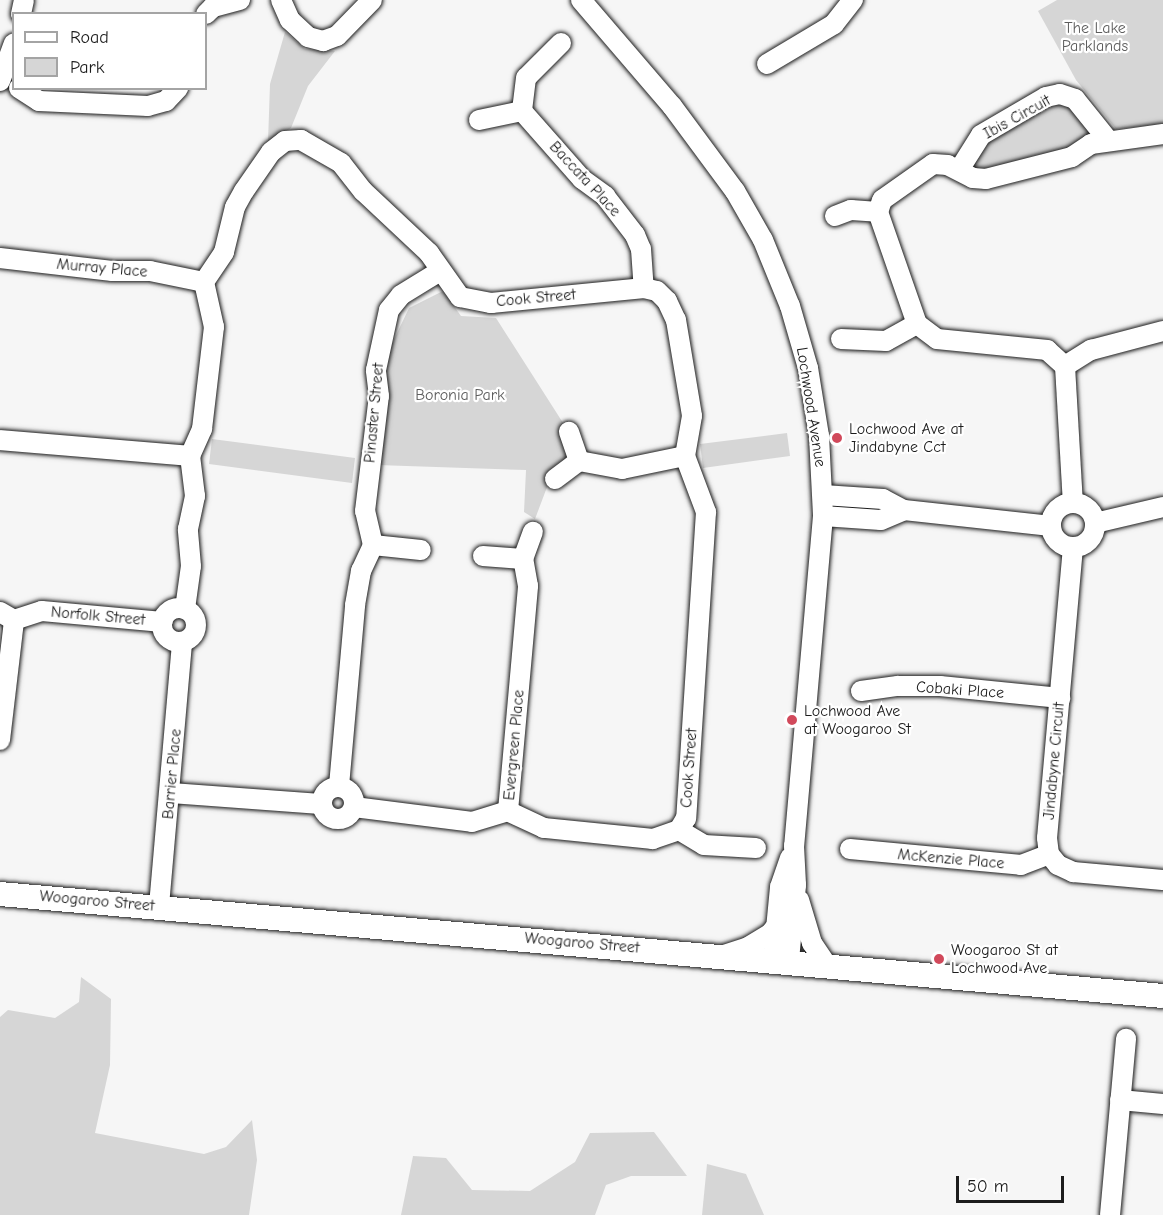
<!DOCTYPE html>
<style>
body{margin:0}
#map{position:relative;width:1163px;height:1215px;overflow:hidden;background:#f6f6f6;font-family:"Comic Neue",sans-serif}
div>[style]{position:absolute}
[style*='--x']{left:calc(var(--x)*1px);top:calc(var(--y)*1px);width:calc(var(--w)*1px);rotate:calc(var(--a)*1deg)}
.green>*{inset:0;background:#d6d6d6}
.roads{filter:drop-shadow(0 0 2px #1c1c1c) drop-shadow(0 0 2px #1c1c1c)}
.minor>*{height:20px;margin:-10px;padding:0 10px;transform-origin:10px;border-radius:10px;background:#fff}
.minor>.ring{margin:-10px;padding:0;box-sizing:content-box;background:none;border:20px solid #fff;border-radius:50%}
.major>*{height:24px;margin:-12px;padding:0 12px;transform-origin:12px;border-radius:12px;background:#fff}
.dots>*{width:16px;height:16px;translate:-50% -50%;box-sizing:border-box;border:3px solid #fff;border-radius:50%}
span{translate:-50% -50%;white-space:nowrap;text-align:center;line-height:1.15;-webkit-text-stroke:4.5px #fff;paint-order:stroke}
.park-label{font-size:16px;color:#5d5d5d}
.street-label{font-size:16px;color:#1c1c1c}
.poi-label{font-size:16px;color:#1c1c1c}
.left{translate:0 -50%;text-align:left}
.legend{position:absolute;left:12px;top:12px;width:195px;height:78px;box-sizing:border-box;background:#fff;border:2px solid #a4a4a4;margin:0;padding:8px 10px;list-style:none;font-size:18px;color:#1c1c1c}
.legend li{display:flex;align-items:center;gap:12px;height:30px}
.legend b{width:30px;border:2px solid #a4a4a4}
.scale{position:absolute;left:956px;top:1176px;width:108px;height:27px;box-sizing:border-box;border:3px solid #1c1c1c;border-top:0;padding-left:8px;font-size:18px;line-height:21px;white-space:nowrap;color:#1c1c1c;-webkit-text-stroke:4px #fff;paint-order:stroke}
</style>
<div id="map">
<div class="green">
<i style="clip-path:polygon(1057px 0,1163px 0,1163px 124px,1116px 129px,1076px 80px,1038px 11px)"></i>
<i style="clip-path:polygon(285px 32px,305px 49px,335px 51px,308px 86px,291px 128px,268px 142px,270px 84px)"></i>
<i style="clip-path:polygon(1060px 94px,1108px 140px,986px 179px,959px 170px,972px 144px)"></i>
<i style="clip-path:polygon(443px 291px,461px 316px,496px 318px,565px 426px,570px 448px,566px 461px,555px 466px,535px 519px,524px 512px,526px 470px,377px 465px,389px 350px,409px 308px)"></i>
<i style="clip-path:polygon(787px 433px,790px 456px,703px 468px,700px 444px)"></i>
<i style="clip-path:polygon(212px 439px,355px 458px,352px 483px,209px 464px)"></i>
<i style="clip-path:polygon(81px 977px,111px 999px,110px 1065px,95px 1133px,204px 1154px,226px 1147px,252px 1120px,257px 1160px,249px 1215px,0 1215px,0 1017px,8px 1010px,55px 1018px,79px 1002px)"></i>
<i style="clip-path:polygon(654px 1132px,687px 1176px,631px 1176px,606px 1185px,595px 1215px,401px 1215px,413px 1156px,446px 1158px,472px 1190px,530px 1191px,575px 1162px,590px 1133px)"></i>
<i style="clip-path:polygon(707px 1164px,746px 1174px,764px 1215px,702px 1215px)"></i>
</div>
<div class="roads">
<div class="minor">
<i style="--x:281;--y:0;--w:22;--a:66"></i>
<i style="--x:290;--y:20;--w:25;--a:43"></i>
<i style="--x:308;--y:37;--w:16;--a:15"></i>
<i style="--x:323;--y:41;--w:15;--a:-20"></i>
<i style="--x:337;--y:36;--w:50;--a:-45.8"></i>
<i style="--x:581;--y:0;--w:140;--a:49.4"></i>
<i style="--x:672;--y:106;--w:106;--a:53.5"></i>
<i style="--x:735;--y:191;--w:56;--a:60.3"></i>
<i style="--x:763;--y:240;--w:71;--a:67.8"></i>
<i style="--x:790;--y:306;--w:65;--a:73.8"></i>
<i style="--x:808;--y:368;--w:69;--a:80.8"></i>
<i style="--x:819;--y:436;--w:80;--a:87.1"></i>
<i style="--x:823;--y:516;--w:331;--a:95"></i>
<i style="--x:794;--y:846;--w:39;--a:87"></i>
<i style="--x:796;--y:885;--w:76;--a:95.3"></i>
<i style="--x:21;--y:14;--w:14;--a:-78"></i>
<i style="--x:206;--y:14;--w:10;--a:-45"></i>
<i style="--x:213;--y:7;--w:28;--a:-15"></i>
<i style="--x:561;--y:43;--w:49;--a:135"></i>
<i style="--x:526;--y:78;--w:33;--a:97"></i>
<i style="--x:522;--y:111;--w:91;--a:48.6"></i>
<i style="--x:582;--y:179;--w:29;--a:36"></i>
<i style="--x:605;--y:196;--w:49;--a:52.4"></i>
<i style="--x:635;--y:235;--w:15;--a:67"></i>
<i style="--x:641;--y:249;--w:39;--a:86"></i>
<i style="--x:767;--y:64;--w:78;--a:-30.8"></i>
<i style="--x:834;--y:24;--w:31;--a:-52"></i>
<i style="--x:0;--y:81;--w:40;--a:-69.8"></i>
<i style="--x:19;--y:88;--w:24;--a:33"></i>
<i style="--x:39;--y:101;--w:109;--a:2.6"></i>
<i style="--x:148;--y:106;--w:19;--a:-16"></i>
<i style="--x:166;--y:101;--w:18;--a:-47"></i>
<i style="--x:479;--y:120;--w:44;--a:-11.8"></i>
<i style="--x:1163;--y:134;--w:73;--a:172.1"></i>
<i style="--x:1091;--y:144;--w:23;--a:146"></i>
<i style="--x:1072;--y:157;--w:89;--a:165.7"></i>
<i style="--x:986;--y:179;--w:13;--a:-176"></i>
<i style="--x:973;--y:178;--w:28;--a:-153"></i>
<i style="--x:948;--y:165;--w:15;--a:-176"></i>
<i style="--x:933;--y:164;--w:62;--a:144.8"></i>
<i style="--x:882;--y:200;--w:13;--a:108"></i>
<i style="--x:878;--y:212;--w:119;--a:70.8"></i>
<i style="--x:917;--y:324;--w:25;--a:37"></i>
<i style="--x:937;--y:339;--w:111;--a:5.7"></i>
<i style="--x:1047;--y:350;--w:24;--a:42"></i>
<i style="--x:1065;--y:366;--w:31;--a:-32"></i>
<i style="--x:1091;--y:350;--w:74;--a:-14.8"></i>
<i style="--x:959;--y:170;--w:41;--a:-57.8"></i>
<i style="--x:981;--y:135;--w:75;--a:-30.3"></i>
<i style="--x:1046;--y:97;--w:14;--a:-12"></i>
<i style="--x:1060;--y:94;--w:16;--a:18"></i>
<i style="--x:1075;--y:99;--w:53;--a:51.2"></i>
<i style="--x:835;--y:216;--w:17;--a:-21"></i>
<i style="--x:851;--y:210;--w:27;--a:4"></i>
<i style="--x:0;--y:258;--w:113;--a:6.6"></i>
<i style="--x:112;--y:271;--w:38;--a:0"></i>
<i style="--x:150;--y:271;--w:55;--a:11.5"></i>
<i style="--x:841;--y:339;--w:45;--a:2.5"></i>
<i style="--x:886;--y:341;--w:35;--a:-29"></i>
<i style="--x:1065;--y:366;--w:137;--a:86.7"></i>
<i style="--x:0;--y:440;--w:191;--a:4.8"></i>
<i style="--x:579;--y:461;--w:44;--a:10.5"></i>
<i style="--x:622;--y:469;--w:64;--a:-11.7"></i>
<i style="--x:555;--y:479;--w:30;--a:-37"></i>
<i style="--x:579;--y:461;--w:31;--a:-109"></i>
<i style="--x:823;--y:495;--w:60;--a:3.8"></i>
<i style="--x:883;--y:499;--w:24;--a:28"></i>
<i style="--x:904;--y:510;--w:148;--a:6.2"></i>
<i class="ring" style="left:1051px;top:503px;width:24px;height:24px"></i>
<i style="--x:823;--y:516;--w:58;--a:3.9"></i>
<i style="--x:881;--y:520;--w:25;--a:-23"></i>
<i style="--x:1095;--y:523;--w:70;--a:-13.2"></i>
<i style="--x:373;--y:545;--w:48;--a:5.9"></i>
<i style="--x:1073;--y:547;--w:292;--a:95.1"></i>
<i style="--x:1047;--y:838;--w:16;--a:83"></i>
<i style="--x:1049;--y:854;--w:14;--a:51"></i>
<i style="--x:1058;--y:865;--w:17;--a:25"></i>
<i style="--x:1073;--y:872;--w:90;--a:5.1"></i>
<i style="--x:483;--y:556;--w:40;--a:4.3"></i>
<i class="ring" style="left:162px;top:608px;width:14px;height:14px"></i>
<i style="--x:185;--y:609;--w:43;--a:-82.1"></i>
<i style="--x:191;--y:566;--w:37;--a:-95"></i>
<i style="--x:188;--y:529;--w:34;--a:-78"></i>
<i style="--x:195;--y:496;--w:40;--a:-97.1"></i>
<i style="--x:190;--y:456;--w:30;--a:-66"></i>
<i style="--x:202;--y:429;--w:103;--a:-83.3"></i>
<i style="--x:214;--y:327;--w:46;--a:-102.5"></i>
<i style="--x:204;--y:282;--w:36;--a:-56"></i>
<i style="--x:224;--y:252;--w:46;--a:-76.3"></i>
<i style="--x:235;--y:207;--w:18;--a:-61"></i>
<i style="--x:244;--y:191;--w:47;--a:-55.3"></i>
<i style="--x:271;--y:152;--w:18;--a:-38"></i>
<i style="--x:285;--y:141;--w:16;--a:-4"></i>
<i style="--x:301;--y:140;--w:46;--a:29.9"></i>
<i style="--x:341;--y:163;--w:36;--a:52"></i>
<i style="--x:363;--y:191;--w:91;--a:43.2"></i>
<i style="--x:429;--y:253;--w:54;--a:54.8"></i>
<i style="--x:460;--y:297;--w:32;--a:11"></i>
<i style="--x:491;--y:303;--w:154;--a:-5.6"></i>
<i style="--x:644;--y:288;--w:13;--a:13"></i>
<i style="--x:657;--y:291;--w:14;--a:45"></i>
<i style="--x:667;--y:301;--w:21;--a:65"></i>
<i style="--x:676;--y:320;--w:97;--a:80.5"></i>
<i style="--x:692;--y:416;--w:41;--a:99.9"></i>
<i style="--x:685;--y:456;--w:60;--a:69.4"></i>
<i style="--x:706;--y:512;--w:307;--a:93.7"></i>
<i style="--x:686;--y:818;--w:14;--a:120"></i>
<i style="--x:679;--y:830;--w:28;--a:161"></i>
<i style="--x:653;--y:839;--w:110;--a:-174.2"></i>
<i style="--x:544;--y:828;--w:40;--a:-155"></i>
<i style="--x:0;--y:612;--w:16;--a:30"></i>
<i style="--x:14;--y:620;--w:29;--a:-18"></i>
<i style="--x:42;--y:611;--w:121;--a:5.2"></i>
<i style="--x:861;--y:691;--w:37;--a:-8"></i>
<i style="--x:898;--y:686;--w:42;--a:0"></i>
<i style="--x:940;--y:686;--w:121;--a:5.7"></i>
<i style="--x:0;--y:740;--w:121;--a:-83.3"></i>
<i style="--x:339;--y:786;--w:182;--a:-84.9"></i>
<i style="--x:355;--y:605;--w:35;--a:-80"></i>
<i style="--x:361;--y:571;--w:29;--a:-65"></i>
<i style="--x:373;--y:545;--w:35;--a:-103"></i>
<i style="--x:365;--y:511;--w:116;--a:-83.1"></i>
<i style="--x:379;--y:396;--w:26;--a:-97"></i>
<i style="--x:376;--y:370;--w:61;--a:-77.8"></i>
<i style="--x:389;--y:310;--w:19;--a:-51"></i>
<i style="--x:401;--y:295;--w:46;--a:-31.6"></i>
<i class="ring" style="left:322px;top:787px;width:12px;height:12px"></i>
<i style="--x:171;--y:793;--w:150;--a:4.2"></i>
<i style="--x:354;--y:807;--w:119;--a:7.2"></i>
<i style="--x:472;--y:822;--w:38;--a:-17"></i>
<i style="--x:508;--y:811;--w:226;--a:-84.9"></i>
<i style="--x:528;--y:586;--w:27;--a:-100"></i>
<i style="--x:523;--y:559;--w:29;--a:-70"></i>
<i style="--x:679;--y:830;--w:29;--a:31"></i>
<i style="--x:704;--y:845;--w:52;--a:3.3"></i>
<i style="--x:850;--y:849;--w:172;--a:5.3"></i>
<i style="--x:1021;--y:865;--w:30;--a:-21"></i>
<i style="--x:799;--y:900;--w:45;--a:73.2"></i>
<i style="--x:812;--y:943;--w:25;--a:56"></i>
<i style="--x:159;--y:906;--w:265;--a:-85"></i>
<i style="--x:724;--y:955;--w:25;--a:-18"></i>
<i style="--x:748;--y:947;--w:26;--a:-31"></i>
<i style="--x:770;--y:934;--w:11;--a:-52"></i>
<i style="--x:773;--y:960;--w:73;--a:-84.5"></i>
<i style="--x:780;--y:887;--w:31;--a:-71"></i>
<i style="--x:1120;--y:1100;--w:43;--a:5.3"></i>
<i style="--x:1110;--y:1215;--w:177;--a:-84.8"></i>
</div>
<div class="major">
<i style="--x:0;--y:894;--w:1167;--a:5.01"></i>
</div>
</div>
<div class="dots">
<i style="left:837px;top:438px;background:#d1495b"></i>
<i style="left:792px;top:720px;background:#d1495b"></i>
<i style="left:939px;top:959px;background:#d1495b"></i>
</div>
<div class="park-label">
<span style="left:1095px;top:37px">The Lake<br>Parklands</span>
<span style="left:460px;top:395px">Boronia Park</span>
</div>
<div class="street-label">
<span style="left:1017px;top:117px;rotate:-29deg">Ibis Circuit</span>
<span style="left:585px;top:179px;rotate:47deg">Baccata Place</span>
<span style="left:102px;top:268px;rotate:5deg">Murray Place</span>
<span style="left:536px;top:298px;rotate:-5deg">Cook Street</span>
<span style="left:811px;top:407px;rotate:81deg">Lochwood Avenue</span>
<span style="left:374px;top:413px;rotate:-85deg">Pinaster Street</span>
<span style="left:98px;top:616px;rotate:5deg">Norfolk Street</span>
<span style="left:960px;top:690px;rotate:4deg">Cobaki Place</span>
<span style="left:514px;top:745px;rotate:-85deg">Evergreen Place</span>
<span style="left:1054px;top:761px;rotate:-85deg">Jindabyne Circuit</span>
<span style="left:689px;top:768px;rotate:-86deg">Cook Street</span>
<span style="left:172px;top:774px;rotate:-85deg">Barrier Place</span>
<span style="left:951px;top:859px;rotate:5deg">McKenzie Place</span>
<span style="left:97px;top:901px;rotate:5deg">Woogaroo Street</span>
<span style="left:582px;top:943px;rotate:5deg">Woogaroo Street</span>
</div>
<div class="poi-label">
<span class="left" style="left:849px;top:438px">Lochwood Ave at<br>Jindabyne Cct</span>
<span class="left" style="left:804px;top:720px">Lochwood Ave<br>at Woogaroo St</span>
<span class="left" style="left:951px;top:959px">Woogaroo St at<br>Lochwood Ave</span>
</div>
<ul class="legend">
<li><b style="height:8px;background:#fff"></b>Road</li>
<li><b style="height:16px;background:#d6d6d6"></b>Park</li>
</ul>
<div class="scale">50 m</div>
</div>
